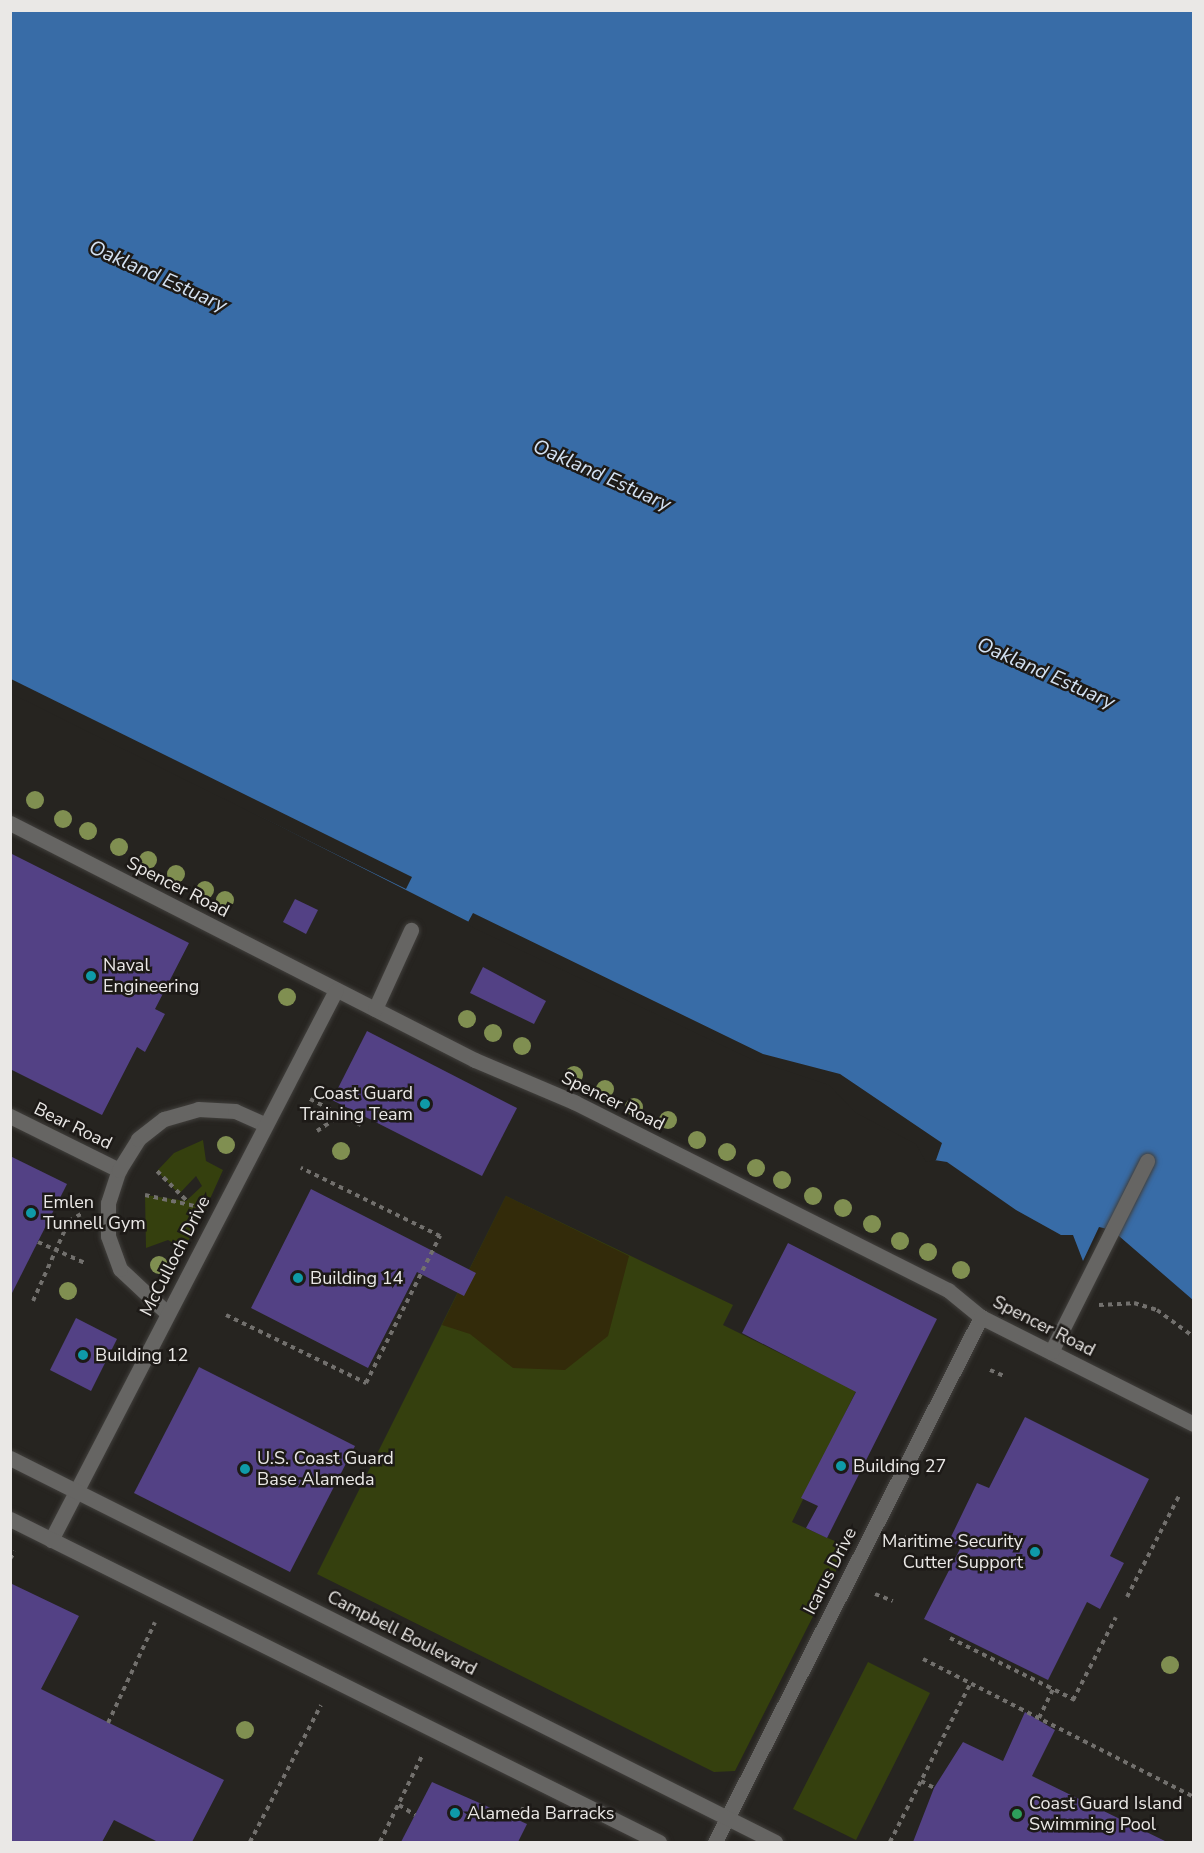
<!DOCTYPE html>
<style>
body{margin:0}
#map{position:relative;width:1204px;height:1853px;overflow:hidden;background:#262420;font-family:"Nunito Sans",sans-serif}
div>[style]{position:absolute}
[style*='--x']{left:calc(var(--x)*1px);top:calc(var(--y)*1px);width:calc(var(--w)*1px);rotate:calc(var(--a)*1deg)}
.green>*{inset:0;background:#35400e}
.sand>*{inset:0;background:#332b0a}
.water>*{inset:0;background:#386ca7}
.pier>*{inset:0;background:#262420}
.building>*{inset:0;background:#534185}
.path>*{height:4px;margin-top:-2px;transform-origin:0;background:repeating-linear-gradient(90deg,#72706d 0 4.5px,transparent 0 9px)}
.roads{filter:drop-shadow(0 0 2px #413f3c) drop-shadow(0 0 2px #413f3c)}
.service>*{height:15px;margin:-7.5px;padding:0 7.5px;transform-origin:7.5px;border-radius:7.5px;background:#666563}
.tertiary>*{height:15px;margin:-7.5px;padding:0 7.5px;transform-origin:7.5px;border-radius:7.5px;background:#666563}
.trees>*{width:18px;height:18px;margin:-9px;border-radius:50%;background:#808f51}
.dots>*{width:16px;height:16px;translate:-50% -50%;box-sizing:border-box;border:3px solid #1d1a17;border-radius:50%}
span{translate:-50% -50%;white-space:nowrap;text-align:center;line-height:1.15;-webkit-text-stroke:5px #1d1a17;paint-order:stroke}
.street-label{font-size:18px;color:#eae8e6}
.poi-label{font-size:18px;color:#eae8e6}
.left{translate:0 -50%;text-align:left}
.right{translate:-100% -50%;text-align:right}
.water-label{font-size:20px;color:#d4e2f3;font-style:italic}
.frame{position:absolute;inset:0;border:12px solid #eae8e6;pointer-events:none}
</style>
<div id="map">
<div class="green">
<i style="clip-path:polygon(203px 1140px,206px 1161px,223px 1170px,205px 1210px,184px 1249px,168px 1240px,146px 1248px,145px 1195px,186px 1201px,202px 1186px,196px 1176px,179px 1194px,157px 1171px,174px 1153px)"></i>
<i style="clip-path:polygon(506px 1196px,733px 1305px,723px 1325px,856px 1391px,792px 1522px,848px 1547px,735px 1771px,714px 1772px,317px 1574px)"></i>
<i style="clip-path:polygon(868px 1662px,930px 1693px,856px 1840px,793px 1809px)"></i>
</div>
<div class="sand">
<i style="clip-path:polygon(506px 1196px,629px 1256px,608px 1336px,565px 1370px,513px 1368px,470px 1334px,442px 1325px)"></i>
</div>
<div class="water">
<i style="clip-path:polygon(10px 11px,1193px 11px,1193px 1300px,1112px 1230px,1099px 1227px,1083px 1261px,1073px 1235px,1061px 1235px,1016px 1210px,947px 1162px,928px 1159px,918px 1142px,830px 1083px,752px 1056px,477px 926px,11px 690px)"></i>
</div>
<div class="pier">
<i style="clip-path:polygon(11px 679px,412px 877px,406px 889px,10px 693px)"></i>
<i style="clip-path:polygon(473px 913px,763px 1054px,840px 1074px,942px 1143px,936px 1160px,926px 1162px,916px 1144px,856px 1113px,829px 1085px,751px 1059px,476px 929px,467px 924px)"></i>
</div>
<div class="building">
<i style="clip-path:polygon(10px 853px,189px 943px,155px 1009px,165px 1014px,145px 1052px,137px 1047px,102px 1115px,10px 1069px)"></i>
<i style="clip-path:polygon(295px 899px,318px 910px,306px 934px,283px 922px)"></i>
<i style="clip-path:polygon(483px 967px,546px 1001px,534px 1024px,470px 993px)"></i>
<i style="clip-path:polygon(367px 1031px,517px 1108px,482px 1176px,332px 1100px)"></i>
<i style="clip-path:polygon(10px 1156px,67px 1184px,10px 1297px)"></i>
<i style="clip-path:polygon(311px 1189px,476px 1273px,464px 1296px,417px 1272px,368px 1368px,251px 1308px)"></i>
<i style="clip-path:polygon(788px 1243px,937px 1319px,827px 1538px,806px 1528px,818px 1506px,801px 1498px,856px 1392px,742px 1333px)"></i>
<i style="clip-path:polygon(76px 1318px,117px 1339px,91px 1391px,50px 1370px)"></i>
<i style="clip-path:polygon(199px 1367px,355px 1446px,290px 1572px,134px 1493px)"></i>
<i style="clip-path:polygon(1025px 1417px,1149px 1479px,1110px 1556px,1124px 1563px,1100px 1609px,1087px 1602px,1048px 1680px,924px 1619px,961px 1547px,949px 1541px,977px 1483px,989px 1488px)"></i>
<i style="clip-path:polygon(10px 1583px,79px 1616px,41px 1689px,224px 1780px,192px 1842px,158px 1842px,114px 1820px,102px 1842px,10px 1842px)"></i>
<i style="clip-path:polygon(1025px 1712px,1055px 1730px,1032px 1776px,1167px 1842px,913px 1842px,934px 1788px,963px 1742px,1003px 1761px)"></i>
<i style="clip-path:polygon(432px 1782px,527px 1824px,518px 1842px,401px 1842px)"></i>
</div>
<div class="path">
<i style="--x:310;--y:1099;--w:57;--a:27"></i>
<i style="--x:317;--y:1131;--w:29;--a:-34"></i>
<i style="--x:157;--y:1171;--w:41;--a:45"></i>
<i style="--x:145;--y:1195;--w:55;--a:12.5"></i>
<i style="--x:38;--y:1242;--w:51;--a:24.1"></i>
<i style="--x:33;--y:1301;--w:88;--a:-65.8"></i>
<i style="--x:69;--y:1221;--w:14;--a:-30"></i>
<i style="--x:1099;--y:1305;--w:35;--a:-3"></i>
<i style="--x:1134;--y:1303;--w:24;--a:17"></i>
<i style="--x:1157;--y:1310;--w:46;--a:36.1"></i>
<i style="--x:226;--y:1315;--w:156;--a:25.9"></i>
<i style="--x:366;--y:1383;--w:165;--a:-63.3"></i>
<i style="--x:440;--y:1236;--w:155;--a:-153.9"></i>
<i style="--x:990;--y:1370;--w:15;--a:23"></i>
<i style="--x:904;--y:1537;--w:17;--a:24"></i>
<i style="--x:10;--y:1559;--w:9;--a:-58"></i>
<i style="--x:875;--y:1594;--w:19;--a:21"></i>
<i style="--x:1127;--y:1597;--w:114;--a:-62.8"></i>
<i style="--x:950;--y:1638;--w:142;--a:26.4"></i>
<i style="--x:923;--y:1659;--w:304;--a:27"></i>
<i style="--x:1073;--y:1700;--w:93;--a:-62.6"></i>
<i style="--x:1039;--y:1718;--w:32;--a:-64"></i>
<i style="--x:108;--y:1723;--w:111;--a:-65"></i>
<i style="--x:921;--y:1781;--w:15;--a:28"></i>
<i style="--x:399;--y:1805;--w:19;--a:32"></i>
<i style="--x:517;--y:1819;--w:16;--a:-60"></i>
<i style="--x:250;--y:1842;--w:154;--a:-62.6"></i>
<i style="--x:380;--y:1842;--w:98;--a:-64"></i>
<i style="--x:890;--y:1842;--w:177;--a:-63.1"></i>
</div>
<div class="roads">
<div class="service">
<i style="--x:10;--y:823;--w:522;--a:27.01"></i>
<i style="--x:475;--y:1060;--w:108;--a:23"></i>
<i style="--x:574;--y:1102;--w:419;--a:26.7"></i>
<i style="--x:948;--y:1290;--w:43;--a:39.3"></i>
<i style="--x:981;--y:1317;--w:238;--a:26.7"></i>
<i style="--x:375;--y:1009;--w:87;--a:-65.5"></i>
<i style="--x:10;--y:1116;--w:122;--a:26.4"></i>
<i style="--x:167;--y:1313;--w:64;--a:-136.9"></i>
<i style="--x:120;--y:1269;--w:35;--a:-110"></i>
<i style="--x:108;--y:1236;--w:33;--a:-90"></i>
<i style="--x:108;--y:1203;--w:35;--a:-72"></i>
<i style="--x:119;--y:1170;--w:36;--a:-58"></i>
<i style="--x:138;--y:1139;--w:33;--a:-38"></i>
<i style="--x:164;--y:1119;--w:35;--a:-16"></i>
<i style="--x:198;--y:1109;--w:37;--a:3"></i>
<i style="--x:235;--y:1111;--w:32;--a:24"></i>
<i style="--x:1051;--y:1352;--w:214;--a:-63.3"></i>
<i style="--x:51;--y:1540;--w:619;--a:-62.61"></i>
<i style="--x:715;--y:1842;--w:589;--a:-63.13"></i>
</div>
<div class="tertiary">
<i style="--x:10;--y:1458;--w:856;--a:26.65"></i>
<i style="--x:10;--y:1519;--w:725;--a:26.46"></i>
</div>
</div>
<div class="trees">
<i style="left:35px;top:800px"></i>
<i style="left:63px;top:819px"></i>
<i style="left:88px;top:831px"></i>
<i style="left:119px;top:847px"></i>
<i style="left:148px;top:860px"></i>
<i style="left:176px;top:874px"></i>
<i style="left:205px;top:890px"></i>
<i style="left:225px;top:900px"></i>
<i style="left:287px;top:997px"></i>
<i style="left:467px;top:1019px"></i>
<i style="left:493px;top:1033px"></i>
<i style="left:522px;top:1046px"></i>
<i style="left:574px;top:1075px"></i>
<i style="left:605px;top:1089px"></i>
<i style="left:634px;top:1107px"></i>
<i style="left:668px;top:1120px"></i>
<i style="left:697px;top:1140px"></i>
<i style="left:226px;top:1145px"></i>
<i style="left:341px;top:1151px"></i>
<i style="left:727px;top:1152px"></i>
<i style="left:756px;top:1168px"></i>
<i style="left:782px;top:1180px"></i>
<i style="left:813px;top:1196px"></i>
<i style="left:843px;top:1208px"></i>
<i style="left:872px;top:1224px"></i>
<i style="left:900px;top:1241px"></i>
<i style="left:928px;top:1252px"></i>
<i style="left:159px;top:1265px"></i>
<i style="left:961px;top:1270px"></i>
<i style="left:68px;top:1291px"></i>
<i style="left:1170px;top:1665px"></i>
<i style="left:245px;top:1730px"></i>
</div>
<div class="dots">
<i style="left:91px;top:976px;background:#0f9aa8"></i>
<i style="left:425px;top:1104px;background:#0f9aa8"></i>
<i style="left:31px;top:1213px;background:#0f9aa8"></i>
<i style="left:298px;top:1278px;background:#0f9aa8"></i>
<i style="left:83px;top:1355px;background:#0f9aa8"></i>
<i style="left:841px;top:1466px;background:#0f9aa8"></i>
<i style="left:245px;top:1469px;background:#0f9aa8"></i>
<i style="left:1035px;top:1552px;background:#0f9aa8"></i>
<i style="left:455px;top:1813px;background:#0f9aa8"></i>
<i style="left:1017px;top:1814px;background:#2e9e5b"></i>
</div>
<div class="street-label">
<span style="left:178px;top:887px;rotate:27deg">Spencer Road</span>
<span style="left:613px;top:1101px;rotate:26deg">Spencer Road</span>
<span style="left:73px;top:1126px;rotate:26deg">Bear Road</span>
<span style="left:175px;top:1256px;rotate:-63deg">McCulloch Drive</span>
<span style="left:1044px;top:1326px;rotate:27deg">Spencer Road</span>
<span style="left:830px;top:1571px;rotate:-63deg">Icarus Drive</span>
<span style="left:402px;top:1633px;rotate:27deg">Campbell Boulevard</span>
</div>
<div class="poi-label">
<span class="left" style="left:103px;top:976px">Naval<br>Engineering</span>
<span class="right" style="left:413px;top:1104px">Coast Guard<br>Training Team</span>
<span class="left" style="left:43px;top:1213px">Emlen<br>Tunnell Gym</span>
<span class="left" style="left:310px;top:1278px">Building 14</span>
<span class="left" style="left:95px;top:1355px">Building 12</span>
<span class="left" style="left:257px;top:1469px">U.S. Coast Guard<br>Base Alameda</span>
<span class="left" style="left:853px;top:1466px">Building 27</span>
<span class="right" style="left:1023px;top:1552px">Maritime Security<br>Cutter Support</span>
<span class="left" style="left:1029px;top:1814px">Coast Guard Island<br>Swimming Pool</span>
<span class="left" style="left:467px;top:1813px">Alameda Barracks</span>
</div>
<div class="water-label">
<span style="left:158px;top:276px;rotate:24deg">Oakland Estuary</span>
<span style="left:602px;top:475px;rotate:24deg">Oakland Estuary</span>
<span style="left:1046px;top:673px;rotate:24deg">Oakland Estuary</span>
</div>
<div class="frame"></div>
</div>
